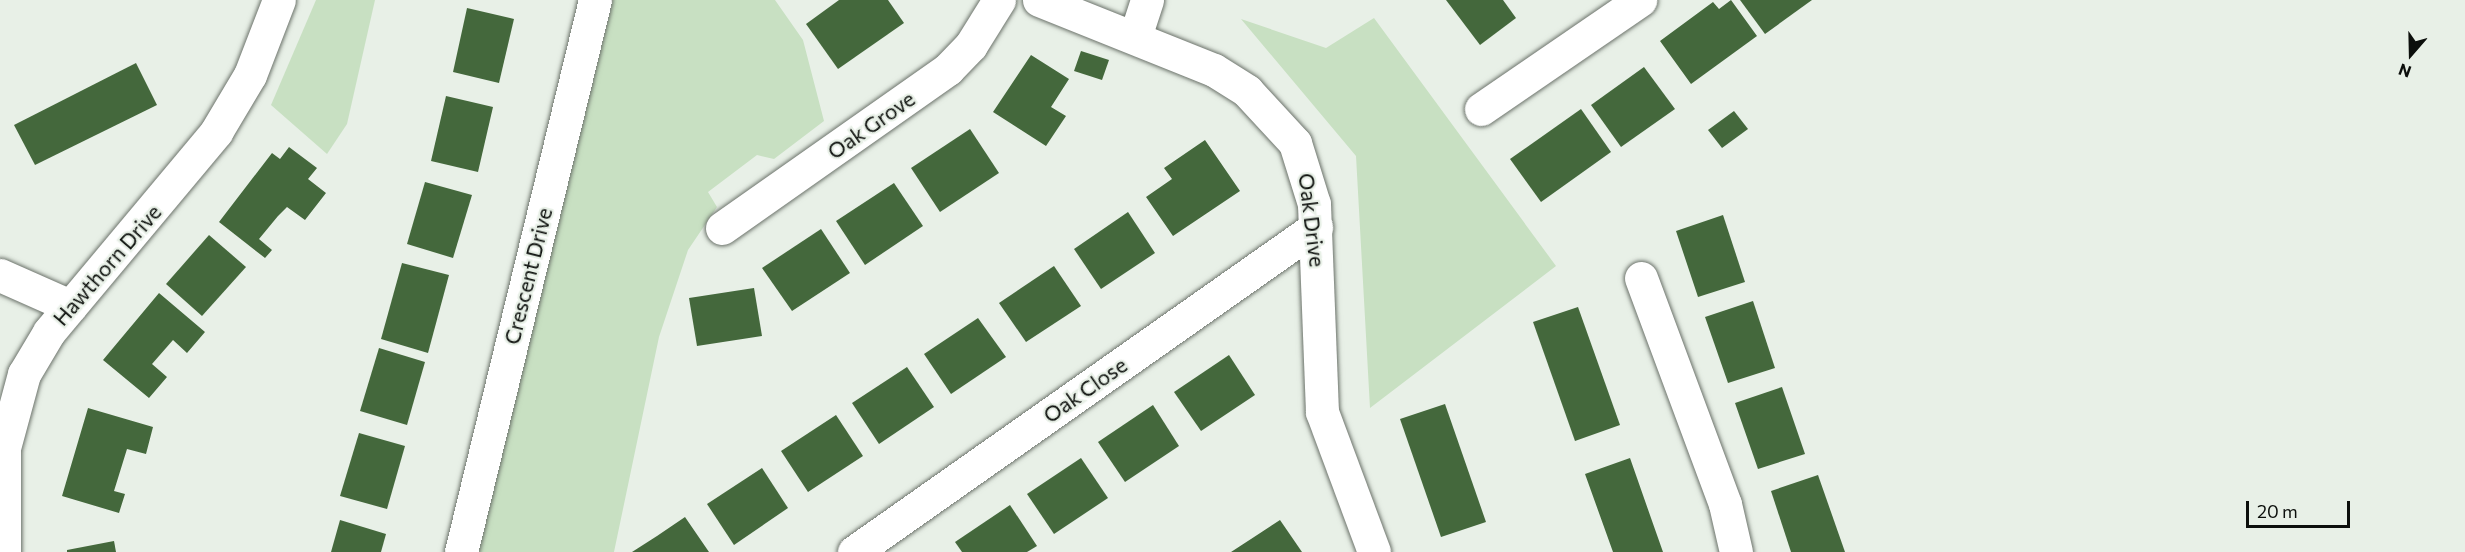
<!DOCTYPE html>
<style>
body{margin:0}
#map{position:relative;width:2465px;height:552px;overflow:hidden;background:#e8f0e7;font-family:Commissioner,sans-serif}
div>[style]{position:absolute}
[style*='--x']{left:calc(var(--x)*1px);top:calc(var(--y)*1px);width:calc(var(--w)*1px);rotate:calc(var(--a)*1deg)}
.green>*{inset:0;background:#c8e0c2}
.building>*{inset:0;background:#44683c}
.roads{filter:drop-shadow(0 0 2px #6c736b) drop-shadow(0 0 2px #6c736b)}
.minor>*{height:33px;margin:-16.5px;padding:0 16.5px;transform-origin:16.5px;border-radius:16.5px;background:#fff}
span{translate:-50% -50%;white-space:nowrap;text-align:center;line-height:1.15;-webkit-text-stroke:4.5px #e8f0e7;paint-order:stroke}
.street-label{font-size:21px;color:#0c0f0c}
.north{position:absolute;left:2381px;top:24px;width:60px;height:60px;-webkit-text-stroke:4px #e8f0e7;paint-order:stroke;rotate:200deg;font-size:16px;font-weight:700;line-height:24px;text-align:center;color:#0c0f0c}
.north::after{content:'';display:block;margin:auto;width:21px;height:27px;background:#0c0f0c;clip-path:polygon(50% 0,100% 100%,50% 72%,0 100%)}
.scale{position:absolute;left:2246px;top:501px;width:104px;height:27px;box-sizing:border-box;border:3px solid #0c0f0c;border-top:0;padding-left:8px;font-size:18px;line-height:21px;white-space:nowrap;color:#0c0f0c;-webkit-text-stroke:4px #e8f0e7;paint-order:stroke}
</style>
<div id="map">
<div class="green">
<i style="clip-path:polygon(316px 0,375px 0,347px 124px,327px 154px,271px 105px)"></i>
<i style="clip-path:polygon(613px 0,775px 0,803px 40px,824px 121px,774px 159px,757px 155px,708px 192px,717px 207px,688px 250px,659px 337px,614px 552px,477px 552px)"></i>
<i style="clip-path:polygon(1374px 18px,1556px 266px,1370px 408px,1356px 156px,1241px 19px,1326px 48px)"></i>
</div>
<div class="building">
<i style="clip-path:polygon(839px 0,888px 0,904px 23px,838px 69px,806px 24px)"></i>
<i style="clip-path:polygon(1446px 0,1503px 0,1516px 18px,1480px 45px)"></i>
<i style="clip-path:polygon(1731px 0,1757px 36px,1691px 84px,1660px 41px,1713px 2px,1719px 9px)"></i>
<i style="clip-path:polygon(1740px 0,1812px 0,1765px 34px)"></i>
<i style="clip-path:polygon(467px 8px,514px 19px,499px 83px,453px 72px)"></i>
<i style="clip-path:polygon(1081px 51px,1109px 60px,1102px 80px,1074px 71px)"></i>
<i style="clip-path:polygon(1031px 55px,1069px 79px,1051px 107px,1066px 116px,1046px 146px,993px 112px)"></i>
<i style="clip-path:polygon(136px 63px,157px 105px,35px 165px,14px 125px)"></i>
<i style="clip-path:polygon(1644px 67px,1675px 109px,1621px 147px,1591px 105px)"></i>
<i style="clip-path:polygon(446px 96px,493px 107px,478px 172px,431px 161px)"></i>
<i style="clip-path:polygon(1581px 109px,1611px 152px,1541px 202px,1510px 159px)"></i>
<i style="clip-path:polygon(1734px 111px,1748px 129px,1722px 148px,1708px 130px)"></i>
<i style="clip-path:polygon(970px 129px,999px 173px,940px 212px,911px 168px)"></i>
<i style="clip-path:polygon(1205px 140px,1240px 191px,1173px 236px,1146px 197px,1172px 179px,1164px 168px)"></i>
<i style="clip-path:polygon(289px 147px,317px 168px,308px 179px,326px 193px,305px 220px,287px 207px,278px 216px,259px 239px,272px 250px,265px 258px,219px 222px,272px 153px,280px 159px)"></i>
<i style="clip-path:polygon(425px 182px,472px 195px,453px 258px,407px 244px)"></i>
<i style="clip-path:polygon(894px 183px,923px 226px,865px 265px,836px 221px)"></i>
<i style="clip-path:polygon(1128px 212px,1155px 253px,1101px 289px,1074px 249px)"></i>
<i style="clip-path:polygon(1723px 215px,1745px 282px,1698px 297px,1676px 231px)"></i>
<i style="clip-path:polygon(821px 229px,850px 273px,792px 311px,762px 268px)"></i>
<i style="clip-path:polygon(209px 235px,246px 267px,202px 316px,166px 284px)"></i>
<i style="clip-path:polygon(402px 263px,449px 275px,428px 353px,381px 339px)"></i>
<i style="clip-path:polygon(1054px 266px,1081px 306px,1026px 342px,999px 303px)"></i>
<i style="clip-path:polygon(754px 288px,762px 336px,697px 346px,689px 298px)"></i>
<i style="clip-path:polygon(159px 293px,205px 332px,187px 353px,173px 340px,152px 364px,167px 377px,149px 398px,103px 360px)"></i>
<i style="clip-path:polygon(1753px 301px,1775px 368px,1728px 383px,1705px 317px)"></i>
<i style="clip-path:polygon(1578px 307px,1620px 425px,1575px 441px,1533px 322px)"></i>
<i style="clip-path:polygon(978px 318px,1006px 357px,951px 394px,924px 354px)"></i>
<i style="clip-path:polygon(379px 348px,425px 362px,407px 425px,360px 411px)"></i>
<i style="clip-path:polygon(1229px 355px,1255px 395px,1201px 431px,1174px 392px)"></i>
<i style="clip-path:polygon(907px 367px,934px 407px,879px 444px,852px 403px)"></i>
<i style="clip-path:polygon(1782px 387px,1805px 454px,1758px 469px,1735px 403px)"></i>
<i style="clip-path:polygon(1445px 404px,1486px 522px,1441px 537px,1400px 419px)"></i>
<i style="clip-path:polygon(1153px 405px,1179px 446px,1125px 482px,1098px 442px)"></i>
<i style="clip-path:polygon(88px 408px,153px 427px,146px 454px,127px 449px,114px 491px,125px 494px,119px 513px,62px 496px)"></i>
<i style="clip-path:polygon(836px 415px,863px 456px,808px 492px,781px 451px)"></i>
<i style="clip-path:polygon(359px 433px,405px 446px,387px 509px,340px 496px)"></i>
<i style="clip-path:polygon(1081px 458px,1108px 498px,1054px 534px,1027px 494px)"></i>
<i style="clip-path:polygon(1630px 458px,1651px 518px,1663px 552px,1613px 552px,1585px 474px)"></i>
<i style="clip-path:polygon(762px 468px,788px 508px,734px 545px,707px 504px)"></i>
<i style="clip-path:polygon(1818px 475px,1845px 552px,1791px 552px,1771px 491px)"></i>
<i style="clip-path:polygon(1010px 505px,1037px 546px,1027px 552px,962px 552px,955px 542px)"></i>
<i style="clip-path:polygon(685px 517px,709px 552px,632px 552px,657px 536px)"></i>
<i style="clip-path:polygon(340px 520px,386px 534px,381px 552px,331px 552px)"></i>
<i style="clip-path:polygon(1280px 520px,1302px 552px,1231px 552px,1251px 539px)"></i>
<i style="clip-path:polygon(114px 541px,116px 552px,67px 552px,67px 550px)"></i>
</div>
<div class="roads">
<div class="minor">
<i style="--x:1039;--y:0;--w:188;--a:21.8"></i>
<i style="--x:1214;--y:70;--w:39;--a:32"></i>
<i style="--x:1247;--y:91;--w:71;--a:47.3"></i>
<i style="--x:1295;--y:143;--w:64;--a:72.7"></i>
<i style="--x:1314;--y:204;--w:208;--a:87.8"></i>
<i style="--x:1322;--y:412;--w:149;--a:69.6"></i>
<i style="--x:1135;--y:37;--w:39;--a:-72"></i>
<i style="--x:1481;--y:109;--w:193;--a:-34.4"></i>
<i style="--x:722;--y:228;--w:276;--a:-35.1"></i>
<i style="--x:948;--y:69;--w:33;--a:-46"></i>
<i style="--x:971;--y:45;--w:53;--a:-58.1"></i>
<i style="--x:0;--y:275;--w:77;--a:23.9"></i>
<i style="--x:1641;--y:278;--w:241;--a:69.6"></i>
<i style="--x:1725;--y:504;--w:49;--a:77.1"></i>
<i style="--x:4;--y:552;--w:104;--a:-90"></i>
<i style="--x:4;--y:448;--w:77;--a:-74.9"></i>
<i style="--x:24;--y:374;--w:49;--a:-59.2"></i>
<i style="--x:49;--y:332;--w:261;--a:-50.1"></i>
<i style="--x:216;--y:132;--w:66;--a:-59.2"></i>
<i style="--x:250;--y:75;--w:80;--a:-68.9"></i>
<i style="--x:461;--y:552;--w:568;--a:-76.36"></i>
<i style="--x:854;--y:552;--w:565;--a:-35.12"></i>
</div>
</div>
<div class="street-label">
<span style="left:871px;top:125px;rotate:-35deg">Oak Grove</span>
<span style="left:1312px;top:220px;rotate:83deg">Oak Drive</span>
<span style="left:107px;top:265px;rotate:-49deg">Hawthorn Drive</span>
<span style="left:528px;top:276px;rotate:-76deg">Crescent Drive</span>
<span style="left:1085px;top:390px;rotate:-35deg">Oak Close</span>
</div>
<div class="north">N</div>
<div class="scale">20 m</div>
</div>
